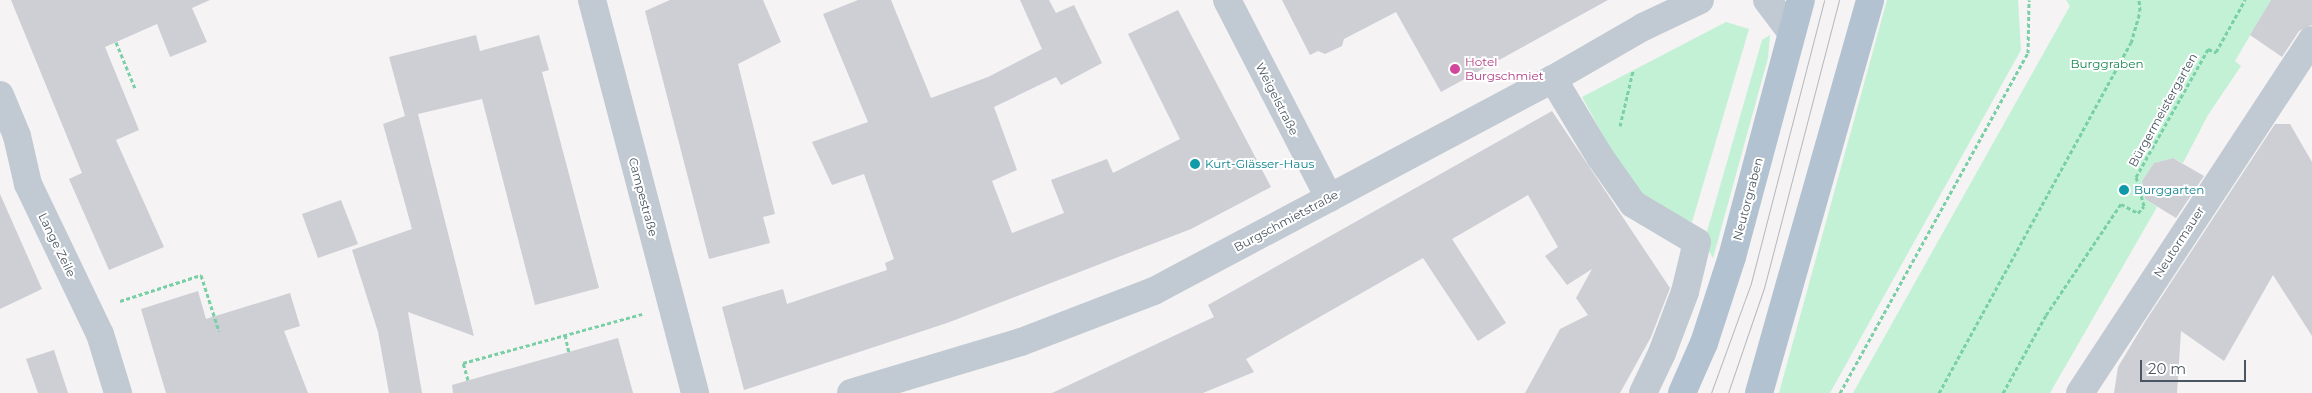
<!DOCTYPE html>
<meta charset="utf-8">
<style>
body{margin:0}
#map{position:relative;width:2312px;height:393px;overflow:hidden;background:#f5f3f3;font-family:Montserrat,sans-serif}
div>[style]{position:absolute}
[style*='--x']{left:calc(var(--x)*1px);top:calc(var(--y)*1px);width:calc(var(--w)*1px);rotate:calc(var(--a)*1deg)}
.green>*{inset:0;background:#c3f1d5}
.building>*{inset:0;background:#cdcfd5}
.path>*{height:3px;margin-top:-1.5px;transform-origin:0;background:repeating-linear-gradient(90deg,#7ad0a6 0 4px,transparent 0 6.5px)}
.minor>*{height:28px;margin:-14px;padding:0 14px;transform-origin:14px;border-radius:14px;background:#c1cad2}
.major>*{height:28px;margin:-14px;padding:0 14px;transform-origin:14px;border-radius:14px;background:#b3c2d1}
.tram>*{height:1px;margin:-0.5px;padding:0 0.5px;transform-origin:0.5px;border-radius:0.5px;background:#b5b8bd}
.dots>*{width:14px;height:14px;translate:-50% -50%;box-sizing:border-box;border:2px solid #fff;border-radius:50%}
span{translate:-50% -50%;white-space:nowrap;text-align:center;line-height:1.15;-webkit-text-stroke:4px #fff;paint-order:stroke}
.hotel-label{font-size:12px;color:#b23c85}
.left{translate:0 -50%;text-align:left}
.park-label{font-size:12px;color:#17864f}
.street-label{font-size:12px;color:#4a5661}
.culture-label{font-size:12px;color:#0d838f}
.scale{position:absolute;left:2140px;top:360px;width:106px;height:22px;box-sizing:border-box;border:2px solid #4a5661;border-top:0;padding-left:6px;font-size:15px;line-height:18px;white-space:nowrap;color:#4a5661;-webkit-text-stroke:4px #fff;paint-order:stroke}
</style>
<div id="map">
<div class="green">
<i style="clip-path:polygon(1887px 0,2018px 0,2021px 50px,1830px 393px,1779px 393px)"></i>
<i style="clip-path:polygon(2066px 0,2271px 0,2235px 61px,2241px 66px,2208px 115px,2183px 163px,2173px 158px,2154px 163px,2142px 181px,2145px 199px,2157px 207px,2050px 393px,1853px 393px,2070px 6px)"></i>
<i style="clip-path:polygon(1726px 22px,1749px 29px,1692px 222px,1640px 202px,1582px 97px)"></i>
<i style="clip-path:polygon(1770px 35px,1768px 58px,1713px 258px,1704px 242px,1762px 40px)"></i>
</div>
<div class="building">
<i style="clip-path:polygon(11px 0,210px 0,192px 8px,207px 42px,170px 57px,157px 24px,105px 47px,139px 130px,116px 140px,164px 247px,109px 270px,69px 179px,82px 173px)"></i>
<i style="clip-path:polygon(670px 0,763px 0,781px 42px,738px 64px,775px 214px,763px 217px,770px 243px,709px 259px,645px 11px)"></i>
<i style="clip-path:polygon(858px 0,891px 0,931px 98px,988px 77px,1042px 49px,1020px 0,1049px 0,1056px 13px,1074px 5px,1102px 63px,1061px 85px,1056px 77px,994px 107px,1017px 170px,992px 181px,1012px 233px,1064px 213px,1051px 180px,1107px 159px,1113px 173px,1180px 139px,1128px 34px,1178px 10px,1271px 187px,1191px 229px,947px 323px,744px 390px,722px 307px,783px 289px,787px 304px,887px 270px,885px 263px,894px 259px,864px 174px,832px 185px,812px 142px,868px 122px,823px 14px)"></i>
<i style="clip-path:polygon(1282px 0,1608px 0,1441px 92px,1396px 12px,1344px 39px,1342px 46px,1325px 54px,1318px 51px,1310px 55px)"></i>
<i style="clip-path:polygon(2271px 0,2312px 0,2312px 25px,2299px 31px,2282px 57px,2250px 35px)"></i>
<i style="clip-path:polygon(476px 35px,480px 51px,539px 35px,549px 70px,542px 72px,599px 288px,535px 305px,482px 99px,418px 114px,474px 336px,408px 312px,422px 393px,389px 393px,378px 332px,352px 250px,412px 229px,383px 124px,405px 116px,389px 57px)"></i>
<i style="clip-path:polygon(1552px 111px,1670px 288px,1651px 337px,1620px 393px,1525px 393px,1560px 329px,1588px 315px,1576px 298px,1592px 269px,1567px 285px,1545px 256px,1558px 247px,1528px 195px,1452px 239px,1506px 323px,1478px 341px,1423px 258px,1246px 359px,1254px 372px,1203px 393px,1052px 393px,1214px 317px,1208px 305px)"></i>
<i style="clip-path:polygon(2275px 124px,2290px 124px,2312px 162px,2312px 336px,2273px 275px,2224px 361px,2181px 331px,2177px 393px,2114px 393px,2118px 367px,2145px 322px)"></i>
<i style="clip-path:polygon(2173px 158px,2204px 176px,2176px 218px,2145px 199px,2142px 181px,2154px 163px)"></i>
<i style="clip-path:polygon(0 194px,42px 289px,0 309px)"></i>
<i style="clip-path:polygon(341px 200px,358px 244px,318px 258px,302px 214px)"></i>
<i style="clip-path:polygon(198px 291px,206px 319px,290px 293px,300px 326px,284px 331px,308px 393px,166px 393px,141px 309px)"></i>
<i style="clip-path:polygon(618px 338px,633px 393px,453px 393px,452px 385px)"></i>
<i style="clip-path:polygon(54px 350px,68px 393px,38px 393px,26px 359px)"></i>
</div>
<div class="path">
<i style="--x:116;--y:42;--w:50;--a:67.6"></i>
<i style="--x:1620;--y:126;--w:57;--a:-76.7"></i>
<i style="--x:120;--y:301;--w:85;--a:-17.8"></i>
<i style="--x:201;--y:275;--w:59;--a:72.2"></i>
<i style="--x:565;--y:335;--w:17;--a:77"></i>
<i style="--x:468;--y:380;--w:18;--a:-106"></i>
<i style="--x:463;--y:363;--w:186;--a:-15.3"></i>
<i style="--x:1840;--y:393;--w:389;--a:-61.1"></i>
<i style="--x:2028;--y:53;--w:53;--a:-88.9"></i>
<i style="--x:1939;--y:393;--w:399;--a:-61.3"></i>
<i style="--x:2131;--y:43;--w:33;--a:-74"></i>
<i style="--x:2140;--y:11;--w:11;--a:-95"></i>
<i style="--x:2003;--y:393;--w:89;--a:-61.1"></i>
<i style="--x:2046;--y:315;--w:134;--a:-56"></i>
<i style="--x:2121;--y:204;--w:19;--a:28"></i>
<i style="--x:2138;--y:213;--w:9;--a:-49"></i>
<i style="--x:2144;--y:206;--w:30;--a:-105"></i>
<i style="--x:2136;--y:177;--w:147;--a:-60.6"></i>
<i style="--x:2208;--y:49;--w:9;--a:21"></i>
<i style="--x:2216;--y:52;--w:60;--a:-60.9"></i>
</div>
<div class="minor">
<i style="--x:592;--y:0;--w:406;--a:75.3"></i>
<i style="--x:1227;--y:0;--w:223;--a:62.7"></i>
<i style="--x:1767;--y:0;--w:41;--a:52.9"></i>
<i style="--x:1553;--y:79;--w:91;--a:58.9"></i>
<i style="--x:1600;--y:157;--w:57;--a:54.9"></i>
<i style="--x:1633;--y:204;--w:74;--a:30.7"></i>
<i style="--x:1697;--y:242;--w:51;--a:103.5"></i>
<i style="--x:1685;--y:292;--w:65;--a:110.7"></i>
<i style="--x:1662;--y:353;--w:44;--a:115.4"></i>
<i style="--x:0;--y:95;--w:44;--a:67.5"></i>
<i style="--x:17;--y:136;--w:49;--a:77.1"></i>
<i style="--x:28;--y:184;--w:166;--a:64.4"></i>
<i style="--x:100;--y:334;--w:62;--a:73"></i>
<i style="--x:851;--y:393;--w:177;--a:-16.7"></i>
<i style="--x:1021;--y:342;--w:142;--a:-21"></i>
<i style="--x:1154;--y:291;--w:452;--a:-28"></i>
<i style="--x:1553;--y:79;--w:104;--a:-30"></i>
<i style="--x:1643;--y:27;--w:63;--a:-25.3"></i>
<i style="--x:2080;--y:393;--w:422;--a:-56.7"></i>
</div>
<div class="major">
<i style="--x:1682;--y:393;--w:55;--a:-66.3"></i>
<i style="--x:1704;--y:343;--w:90;--a:-72"></i>
<i style="--x:1732;--y:257;--w:266;--a:-75"></i>
<i style="--x:1759;--y:393;--w:408;--a:-74.2"></i>
</div>
<div class="tram">
<i style="--x:1711;--y:393;--w:117;--a:-70"></i>
<i style="--x:1751;--y:283;--w:292;--a:-75.5"></i>
<i style="--x:1728;--y:393;--w:111;--a:-71.1"></i>
<i style="--x:1764;--y:288;--w:298;--a:-75.4"></i>
</div>
<div class="dots">
<i style="left:1455px;top:69px;background:#d1479c"></i>
<i style="left:1195px;top:164px;background:#0f9aa8"></i>
<i style="left:2124px;top:190px;background:#0f9aa8"></i>
</div>
<div class="hotel-label">
<span class="left" style="left:1465px;top:69px">Hotel<br>Burgschmiet</span>
</div>
<div class="park-label">
<span style="left:2107px;top:64px">Burggraben</span>
</div>
<div class="street-label">
<span style="left:1277px;top:99px;rotate:63deg">Weigelstraße</span>
<span style="left:2163px;top:110px;rotate:-61deg">Bürgermeistergarten</span>
<span style="left:643px;top:197px;rotate:75deg">Campestraße</span>
<span style="left:1748px;top:199px;rotate:-75deg">Neutorgraben</span>
<span style="left:1286px;top:221px;rotate:-28deg">Burgschmietstraße</span>
<span style="left:2179px;top:242px;rotate:-57deg">Neutormauer</span>
<span style="left:57px;top:245px;rotate:64deg">Lange Zeile</span>
</div>
<div class="culture-label">
<span class="left" style="left:1205px;top:164px">Kurt-Glässer-Haus</span>
<span class="left" style="left:2134px;top:190px">Burggarten</span>
</div>
<div class="scale">20 m</div>
</div>
